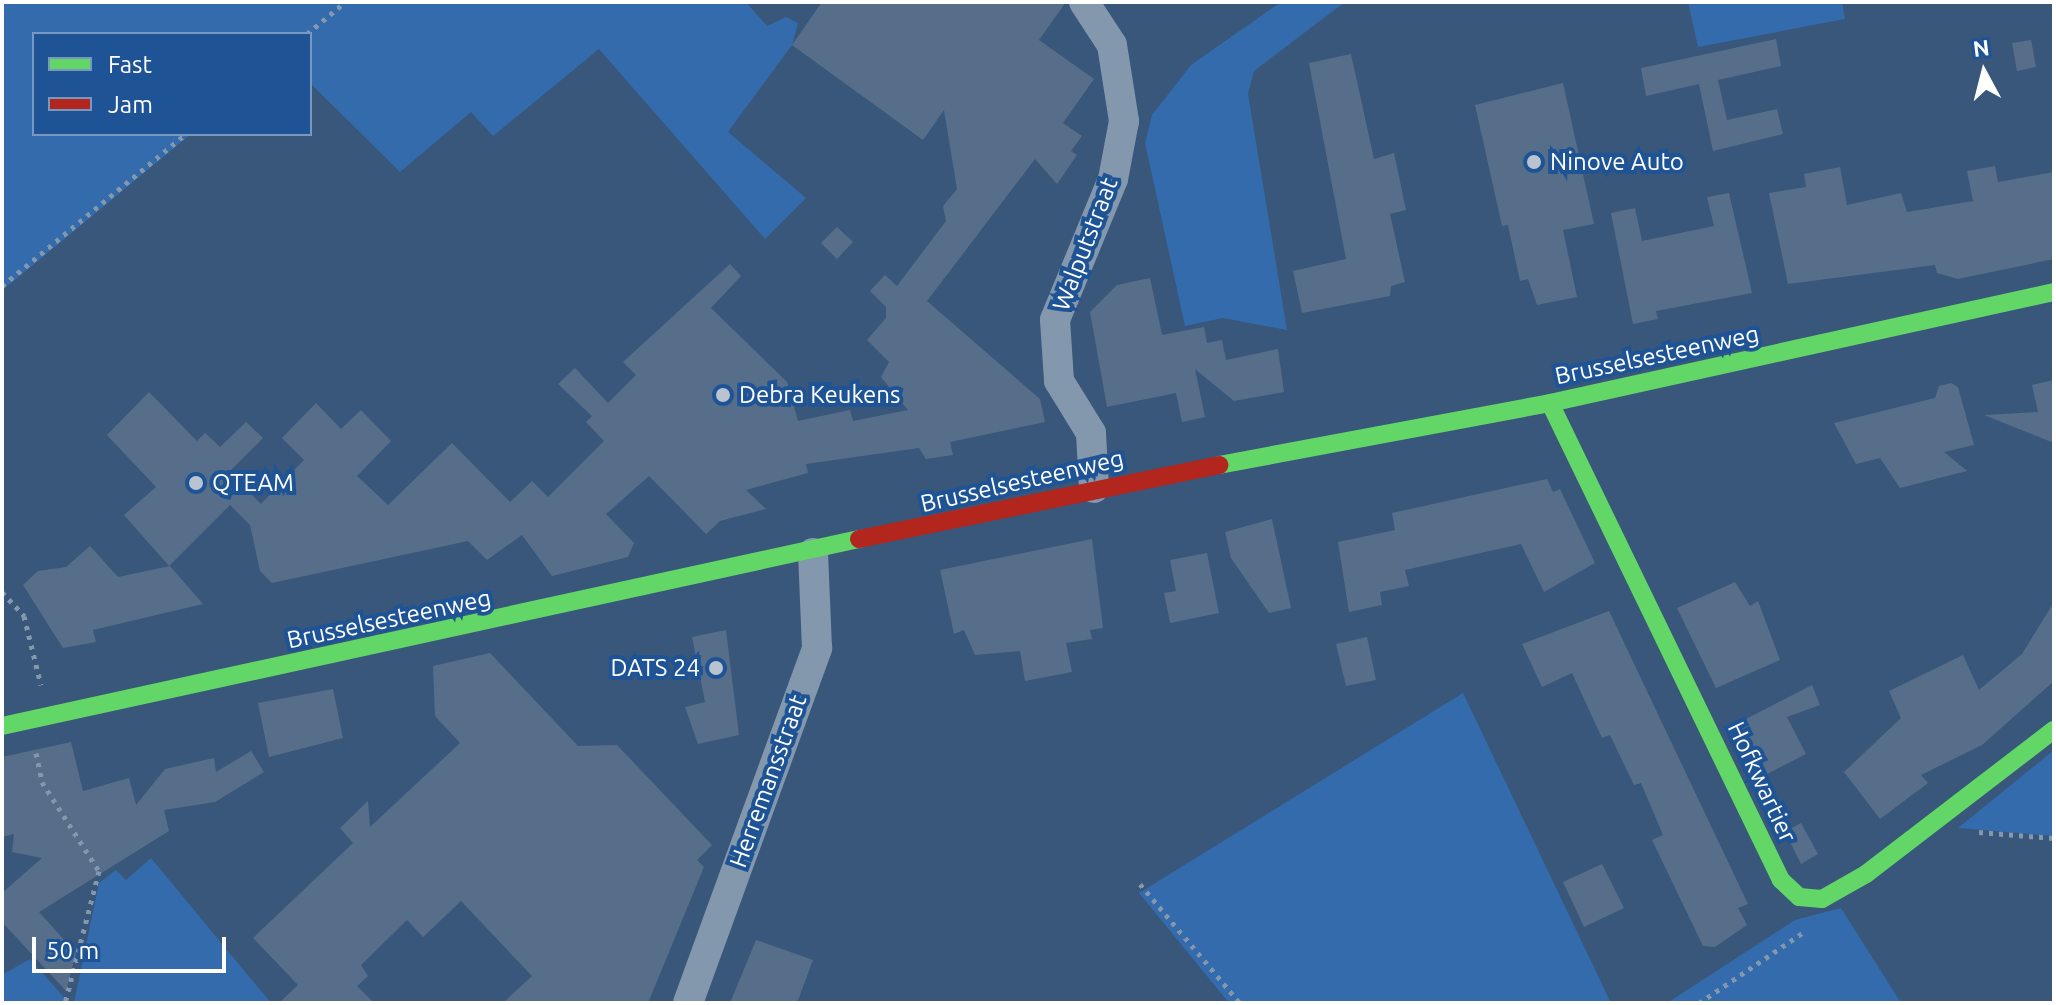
<!DOCTYPE html>
<style>
body{margin:0}
#map{position:relative;width:2056px;height:1005px;overflow:hidden;background:#39577b;font-family:Ubuntu,sans-serif}
div>[style]{position:absolute}
[style*='--x']{left:calc(var(--x)*1px);top:calc(var(--y)*1px);width:calc(var(--w)*1px);rotate:calc(var(--a)*1deg)}
.green>*{inset:0;background:#336bac}
.building>*{inset:0;background:#566e8a}
.path>*{height:5px;margin-top:-2.5px;transform-origin:0;background:repeating-linear-gradient(90deg,#8397ad 0 4px,transparent 0 10px)}
.street>*{height:30px;margin:-15px;padding:0 15px;transform-origin:15px;border-radius:15px;background:#8397ad}
.fast>*{height:18px;margin:-9px;padding:0 9px;transform-origin:9px;border-radius:9px;background:#63d668}
.jam>*{height:18px;margin:-9px;padding:0 9px;transform-origin:9px;border-radius:9px;background:#b3261e}
.dots>*{width:22px;height:22px;translate:-50% -50%;box-sizing:border-box;border:4px solid #1e5496;border-radius:50%}
span{translate:-50% -50%;white-space:nowrap;text-align:center;line-height:1.15;-webkit-text-stroke:8px #1e5496;paint-order:stroke}
.poi-label{font-size:24px;color:#fff}
.left{translate:0 -50%;text-align:left}
.right{translate:-100% -50%;text-align:right}
.street-label{font-size:24px;color:#fff}
.frame{position:absolute;inset:0;border:4px solid #fff;pointer-events:none}
.legend{position:absolute;left:32px;top:32px;width:280px;height:104px;box-sizing:border-box;background:#1e5496;border:2px solid #7898c0;margin:0;padding:10px 14px;list-style:none;font-size:24px;color:#fff}
.legend li{display:flex;align-items:center;gap:16px;height:40px}
.legend b{width:40px;border:2px solid #7898c0}
.north{position:absolute;left:1944px;top:32px;width:80px;height:80px;-webkit-text-stroke:6px #1e5496;paint-order:stroke;rotate:353deg;font-size:22px;font-weight:700;line-height:32px;text-align:center;color:#fff}
.north::after{content:'';display:block;margin:auto;width:28px;height:36px;background:#fff;clip-path:polygon(50% 0,100% 100%,50% 72%,0 100%)}
.scale{position:absolute;left:32px;top:937px;width:194px;height:36px;box-sizing:border-box;border:4px solid #fff;border-top:0;padding-left:10px;font-size:24px;line-height:28px;white-space:nowrap;color:#fff;-webkit-text-stroke:6px #1e5496;paint-order:stroke}
</style>
<div id="map">
<div class="green">
<i style="clip-path:polygon(2px 2px,746px 2px,767px 26px,786px 17px,798px 23px,792px 45px,728px 132px,806px 198px,765px 239px,599px 49px,493px 136px,471px 112px,400px 172px,310px 83px,310px 34px,34px 34px,34px 134px,191px 134px,4px 289px,2px 321px)"></i>
<i style="clip-path:polygon(1281px 2px,1345px 2px,1254px 71px,1248px 94px,1287px 330px,1223px 318px,1185px 326px,1145px 143px,1152px 115px,1191px 65px)"></i>
<i style="clip-path:polygon(1688px 2px,1842px 2px,1845px 19px,1698px 47px)"></i>
<i style="clip-path:polygon(1463px 693px,1611px 1003px,1229px 1003px,1139px 893px)"></i>
<i style="clip-path:polygon(2054px 750px,2054px 836px,1958px 828px)"></i>
<i style="clip-path:polygon(151px 858px,271px 1003px,74px 1003px,99px 883px,116px 870px,126px 880px)"></i>
<i style="clip-path:polygon(1841px 908px,1901px 1003px,1667px 1003px,1795px 920px)"></i>
<i style="clip-path:polygon(30px 959px,69px 1003px,2px 1003px,2px 975px)"></i>
</div>
<div class="building">
<i style="clip-path:polygon(822px 2px,1066px 2px,1039px 40px,1094px 79px,1063px 123px,1082px 136px,1071px 151px,1077px 155px,1057px 184px,1035px 159px,927px 301px,1040px 399px,1045px 422px,950px 442px,953px 455px,926px 459px,919px 448px,806px 464px,808px 473px,746px 490px,766px 509px,720px 521px,706px 534px,649px 476px,606px 514px,634px 543px,628px 557px,552px 576px,522px 535px,487px 560px,468px 541px,272px 583px,260px 571px,250px 525px,230px 505px,169px 566px,124px 515px,156px 487px,107px 435px,149px 392px,197px 441px,205px 433px,220px 447px,246px 422px,263px 438px,229px 472px,261px 504px,304px 460px,282px 438px,316px 403px,341px 429px,361px 410px,391px 441px,357px 476px,388px 505px,452px 443px,510px 502px,532px 481px,548px 497px,604px 441px,586px 422px,592px 416px,558px 384px,575px 368px,608px 403px,636px 375px,623px 362px,730px 264px,741px 276px,711px 308px,787px 382px,798px 421px,850px 410px,853px 421px,908px 410px,881px 377px,889px 362px,867px 340px,886px 318px,886px 307px,870px 291px,885px 275px,897px 286px,946px 221px,943px 206px,957px 189px,944px 110px,923px 140px,792px 45px)"></i>
<i style="clip-path:polygon(1776px 39px,1781px 66px,1718px 80px,1727px 120px,1777px 109px,1783px 134px,1713px 151px,1699px 84px,1646px 96px,1641px 68px)"></i>
<i style="clip-path:polygon(2031px 40px,2036px 67px,2017px 71px,2012px 43px)"></i>
<i style="clip-path:polygon(1351px 54px,1374px 159px,1394px 153px,1406px 210px,1390px 214px,1405px 282px,1391px 286px,1390px 296px,1302px 313px,1293px 271px,1346px 259px,1309px 63px)"></i>
<i style="clip-path:polygon(1563px 83px,1594px 224px,1563px 230px,1577px 297px,1537px 305px,1528px 279px,1520px 281px,1508px 225px,1502px 226px,1475px 105px)"></i>
<i style="clip-path:polygon(1995px 166px,1998px 182px,2054px 172px,2054px 259px,1958px 279px,1937px 273px,1935px 265px,1788px 284px,1769px 193px,1806px 187px,1804px 174px,1840px 167px,1847px 205px,1901px 193px,1907px 212px,1973px 201px,1967px 171px)"></i>
<i style="clip-path:polygon(1729px 193px,1752px 293px,1656px 311px,1658px 319px,1633px 324px,1611px 213px,1635px 208px,1642px 241px,1714px 226px,1707px 197px)"></i>
<i style="clip-path:polygon(837px 227px,853px 242px,837px 259px,821px 243px)"></i>
<i style="clip-path:polygon(1150px 278px,1162px 335px,1204px 327px,1207px 343px,1222px 340px,1226px 360px,1278px 349px,1284px 392px,1234px 401px,1195px 369px,1205px 417px,1182px 422px,1176px 393px,1107px 407px,1090px 312px,1117px 285px)"></i>
<i style="clip-path:polygon(2054px 380px,2054px 443px,1984px 415px,2038px 412px,2032px 385px)"></i>
<i style="clip-path:polygon(1951px 383px,1958px 387px,1974px 445px,1944px 452px,1967px 471px,1900px 488px,1880px 458px,1856px 464px,1834px 423px,1935px 398px,1939px 386px)"></i>
<i style="clip-path:polygon(1547px 479px,1553px 492px,1560px 489px,1595px 563px,1544px 592px,1521px 544px,1405px 570px,1409px 586px,1380px 592px,1382px 605px,1349px 612px,1338px 542px,1395px 530px,1392px 513px)"></i>
<i style="clip-path:polygon(1272px 519px,1291px 608px,1269px 613px,1231px 558px,1225px 532px)"></i>
<i style="clip-path:polygon(1092px 539px,1103px 628px,1090px 630px,1092px 639px,1066px 643px,1072px 672px,1025px 681px,1020px 651px,975px 655px,964px 630px,954px 634px,940px 570px)"></i>
<i style="clip-path:polygon(90px 546px,118px 577px,170px 566px,203px 604px,93px 630px,96px 642px,63px 648px,23px 585px,38px 571px,66px 567px)"></i>
<i style="clip-path:polygon(1207px 553px,1219px 613px,1170px 623px,1164px 593px,1176px 591px,1170px 560px)"></i>
<i style="clip-path:polygon(1735px 582px,1750px 606px,1758px 601px,1780px 660px,1716px 688px,1677px 608px)"></i>
<i style="clip-path:polygon(2054px 602px,2054px 681px,1982px 745px,1921px 775px,1928px 783px,1880px 819px,1844px 772px,1901px 718px,1889px 691px,1963px 655px,1979px 690px,2022px 654px)"></i>
<i style="clip-path:polygon(1609px 611px,1748px 904px,1738px 908px,1747px 925px,1715px 947px,1703px 946px,1652px 840px,1663px 835px,1641px 783px,1634px 785px,1610px 735px,1602px 738px,1572px 673px,1542px 687px,1522px 644px)"></i>
<i style="clip-path:polygon(726px 630px,739px 735px,698px 744px,685px 707px,705px 702px,692px 637px)"></i>
<i style="clip-path:polygon(1367px 637px,1376px 680px,1346px 686px,1336px 644px)"></i>
<i style="clip-path:polygon(490px 653px,578px 746px,617px 745px,712px 845px,697px 860px,704px 867px,648px 1003px,503px 1003px,532px 976px,461px 901px,423px 937px,407px 920px,361px 965px,368px 976px,357px 986px,374px 1003px,279px 1003px,298px 985px,253px 938px,353px 843px,340px 828px,368px 801px,370px 827px,460px 743px,435px 716px,433px 666px)"></i>
<i style="clip-path:polygon(1812px 685px,1820px 705px,1787px 717px,1806px 754px,1763px 776px,1736px 724px)"></i>
<i style="clip-path:polygon(333px 689px,343px 738px,269px 757px,258px 703px)"></i>
<i style="clip-path:polygon(71px 742px,83px 791px,129px 778px,136px 805px,165px 769px,214px 758px,216px 772px,251px 751px,264px 772px,215px 802px,164px 810px,169px 831px,39px 912px,76px 953px,66px 991px,2px 922px,2px 893px,42px 858px,12px 852px,14px 834px,2px 837px,2px 757px)"></i>
<i style="clip-path:polygon(1801px 823px,1818px 854px,1801px 864px,1785px 832px)"></i>
<i style="clip-path:polygon(1602px 864px,1624px 908px,1584px 927px,1563px 882px)"></i>
<i style="clip-path:polygon(756px 940px,813px 960px,797px 1003px,730px 1003px)"></i>
</div>
<div class="path">
<i style="--x:307;--y:34;--w:50;--a:-40.1"></i>
<i style="--x:2;--y:286;--w:239;--a:-39.6"></i>
<i style="--x:2;--y:592;--w:33;--a:47"></i>
<i style="--x:24;--y:616;--w:71;--a:76.2"></i>
<i style="--x:36;--y:753;--w:30;--a:78"></i>
<i style="--x:42;--y:782;--w:106;--a:57.4"></i>
<i style="--x:99;--y:871;--w:136;--a:104.4"></i>
<i style="--x:1979;--y:832;--w:75;--a:4.6"></i>
<i style="--x:1140;--y:884;--w:155;--a:50"></i>
<i style="--x:1699;--y:1003;--w:127;--a:-34.1"></i>
</div>
<div class="street">
<i style="--x:1084;--y:2;--w:51;--a:56.9"></i>
<i style="--x:1112;--y:45;--w:77;--a:81"></i>
<i style="--x:1124;--y:121;--w:59;--a:100.7"></i>
<i style="--x:1113;--y:179;--w:152;--a:112.4"></i>
<i style="--x:1055;--y:320;--w:61;--a:86.2"></i>
<i style="--x:1059;--y:381;--w:61;--a:58.4"></i>
<i style="--x:1091;--y:433;--w:55;--a:86.9"></i>
<i style="--x:688;--y:1003;--w:378;--a:-70"></i>
<i style="--x:817;--y:648;--w:95;--a:-92.4"></i>
</div>
<div class="fast">
<i style="--x:1550;--y:403;--w:530;--a:64.16"></i>
<i style="--x:1781;--y:880;--w:25;--a:43"></i>
<i style="--x:1799;--y:897;--w:23;--a:5"></i>
<i style="--x:1822;--y:899;--w:51;--a:-29.6"></i>
<i style="--x:1866;--y:874;--w:237;--a:-37.5"></i>
<i style="--x:1219;--y:465;--w:337;--a:-10.6"></i>
<i style="--x:1550;--y:403;--w:516;--a:-12.42"></i>
<i style="--x:2;--y:726;--w:877;--a:-12.31"></i>
</div>
<div class="jam">
<i style="--x:859;--y:539;--w:368;--a:-11.6"></i>
</div>
<div class="dots">
<i style="left:1534px;top:162px;background:#bac4d1"></i>
<i style="left:723px;top:395px;background:#bac4d1"></i>
<i style="left:196px;top:483px;background:#bac4d1"></i>
<i style="left:716px;top:668px;background:#bac4d1"></i>
</div>
<div class="poi-label">
<span class="left" style="left:1550px;top:162px">Ninove Auto</span>
<span class="left" style="left:739px;top:395px">Debra Keukens</span>
<span class="left" style="left:212px;top:483px">QTEAM</span>
<span class="right" style="left:700px;top:668px">DATS 24</span>
</div>
<div class="street-label">
<span style="left:1085px;top:244px;rotate:-69deg">Walputstraat</span>
<span style="left:1657px;top:355px;rotate:-12deg">Brusselsesteenweg</span>
<span style="left:1022px;top:481px;rotate:-13deg">Brusselsesteenweg</span>
<span style="left:389px;top:619px;rotate:-12deg">Brusselsesteenweg</span>
<span style="left:768px;top:781px;rotate:-70deg">Herremansstraat</span>
<span style="left:1762px;top:782px;rotate:65deg">Hofkwartier</span>
</div>
<div class="frame"></div>
<ul class="legend">
<li><b style="height:10px;background:#63d668"></b>Fast</li>
<li><b style="height:10px;background:#b3261e"></b>Jam</li>
</ul>
<div class="north">N</div>
<div class="scale">50 m</div>
</div>
